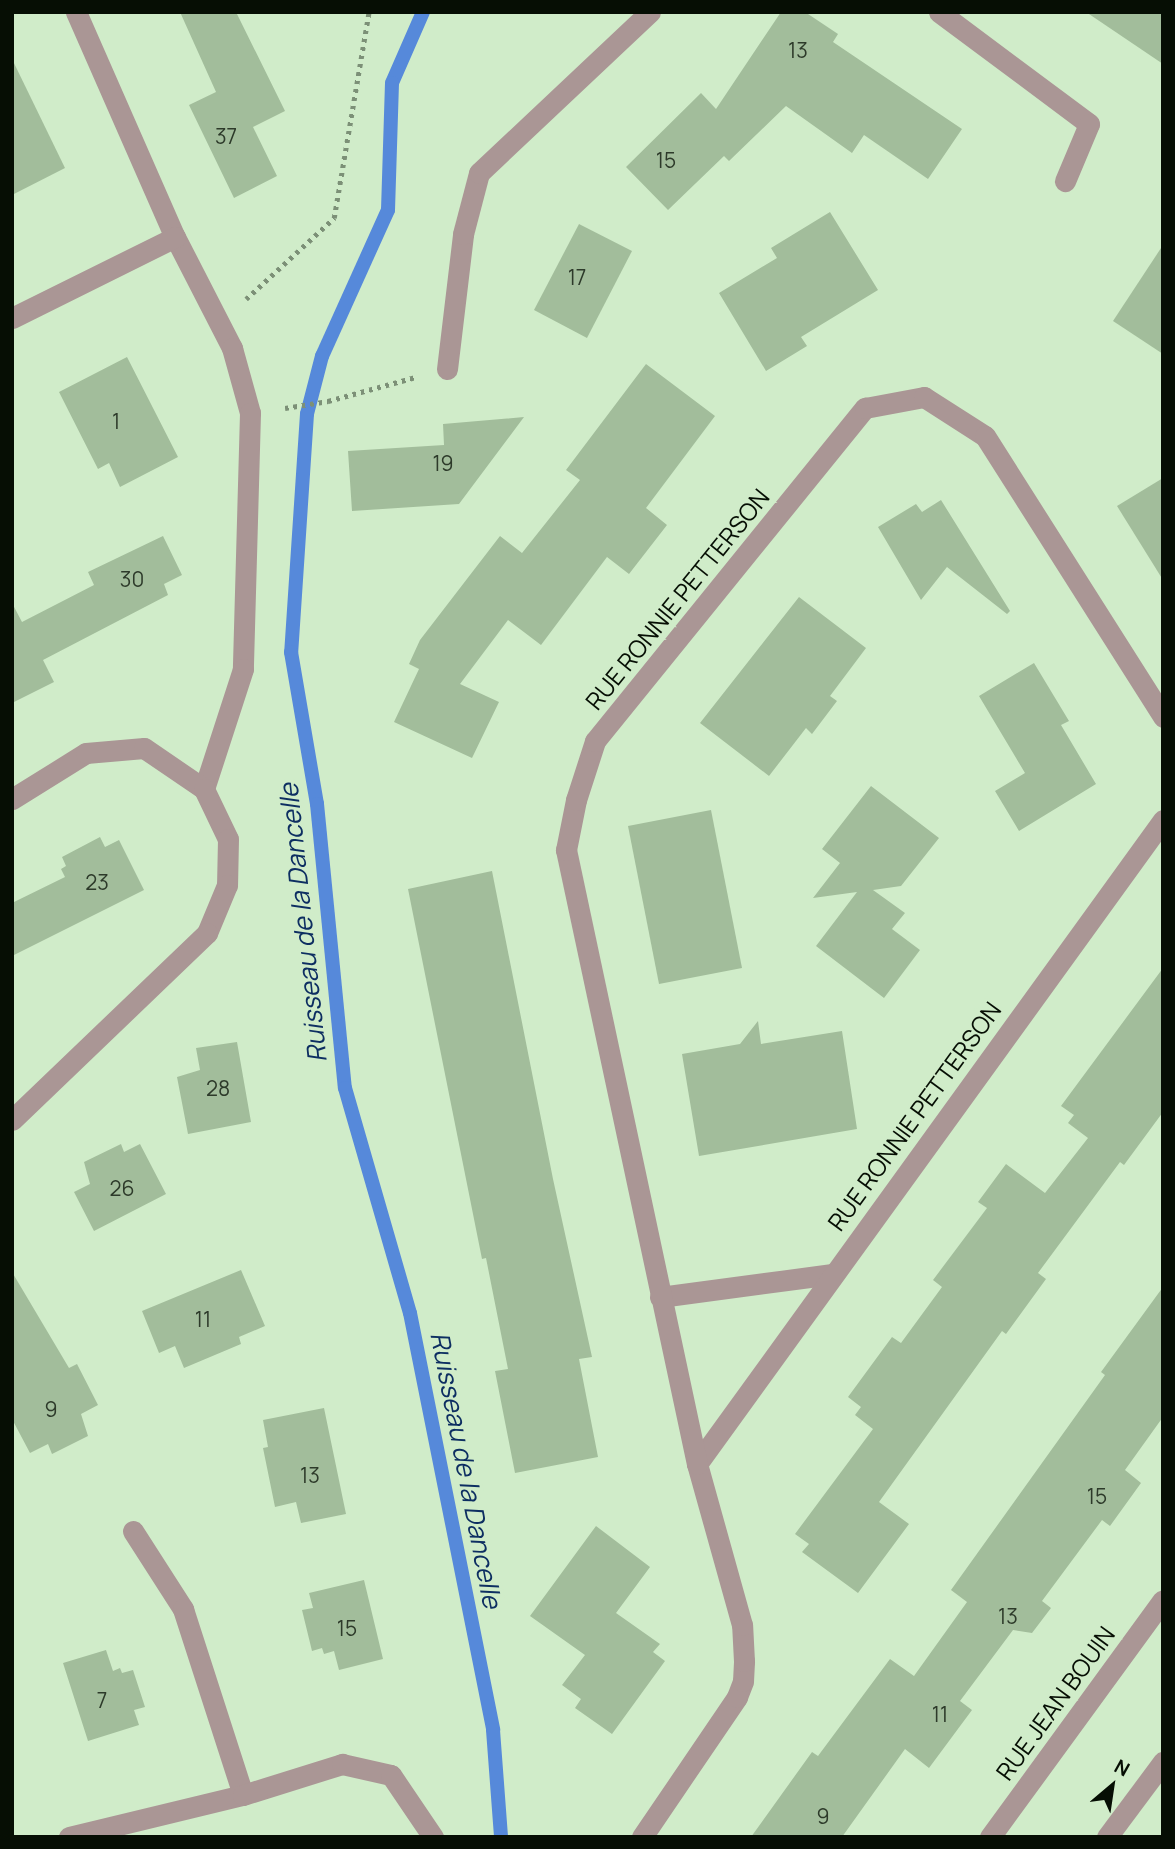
<!DOCTYPE html>
<style>
body{margin:0}
#map{position:relative;width:1175px;height:1849px;overflow:hidden;background:#d0ecc9;font-family:Manrope,sans-serif}
div>[style]{position:absolute}
[style*='--x']{left:calc(var(--x)*1px);top:calc(var(--y)*1px);width:calc(var(--w)*1px);rotate:calc(var(--a)*1deg)}
.stream>*{height:14px;margin:-7px;padding:0 7px;transform-origin:7px;border-radius:7px;background:#5689da}
.building>*{inset:0;background:#a2bd9b}
.path>*{height:4.5px;margin-top:-2.25px;transform-origin:0;background:repeating-linear-gradient(90deg,#7c9077 0 3.5px,transparent 0 8.5px)}
.minor>*{height:21px;margin:-10.5px;padding:0 10.5px;transform-origin:10.5px;border-radius:10.5px;background:#aa9695}
span{translate:-50% -50%;white-space:nowrap;text-align:center;line-height:1.15;-webkit-text-stroke:7px #d0ecc9;paint-order:stroke}
.number-label{font-size:21px;color:#2d3a2a}
.number-label span{-webkit-text-stroke-width:0}
.street-label{font-size:24px;color:#060e04}
.water-label{font-size:26px;color:#0d2e61;font-style:italic}
.frame{position:absolute;inset:0;border:14px solid #060e04;pointer-events:none}
.north{position:absolute;left:1077px;top:1751px;width:70px;height:70px;-webkit-text-stroke:5px #d0ecc9;paint-order:stroke;rotate:29deg;font-size:19px;font-weight:700;line-height:28px;text-align:center;color:#060e04}
.north::after{content:'';display:block;margin:auto;width:24px;height:32px;background:#060e04;clip-path:polygon(50% 0,100% 100%,50% 72%,0 100%)}
</style>
<div id="map">
<div class="stream">
<i style="--x:423;--y:12;--w:77;--a:113.6"></i>
<i style="--x:392;--y:83;--w:127;--a:91.8"></i>
<i style="--x:388;--y:210;--w:160;--a:114.3"></i>
<i style="--x:322;--y:356;--w:60;--a:104.5"></i>
<i style="--x:307;--y:414;--w:239;--a:93.8"></i>
<i style="--x:291;--y:652;--w:154;--a:80.3"></i>
<i style="--x:317;--y:804;--w:285;--a:84.4"></i>
<i style="--x:345;--y:1088;--w:234;--a:73.9"></i>
<i style="--x:410;--y:1313;--w:425;--a:78.7"></i>
<i style="--x:493;--y:1730;--w:107;--a:85.7"></i>
</div>
<div class="building">
<i style="clip-path:polygon(180px 12px,236px 12px,285px 111px,253px 127px,277px 176px,234px 198px,189px 105px,216px 92px)"></i>
<i style="clip-path:polygon(781px 12px,805px 12px,838px 34px,833px 42px,962px 129px,928px 179px,864px 135px,852px 153px,786px 106px,729px 161px,724px 156px,668px 210px,626px 167px,701px 93px,716px 109px)"></i>
<i style="clip-path:polygon(1086px 12px,1163px 12px,1163px 64px)"></i>
<i style="clip-path:polygon(12px 59px,65px 168px,12px 195px)"></i>
<i style="clip-path:polygon(830px 212px,878px 290px,801px 337px,807px 346px,766px 371px,719px 293px,777px 258px,771px 248px)"></i>
<i style="clip-path:polygon(579px 224px,632px 251px,587px 338px,534px 310px)"></i>
<i style="clip-path:polygon(1163px 245px,1163px 354px,1113px 321px)"></i>
<i style="clip-path:polygon(127px 357px,178px 457px,120px 487px,109px 463px,98px 469px,59px 392px)"></i>
<i style="clip-path:polygon(646px 364px,715px 416px,646px 508px,667px 525px,629px 574px,607px 557px,541px 645px,508px 620px,460px 684px,499px 702px,472px 758px,394px 722px,419px 669px,409px 664px,420px 640px,500px 536px,522px 553px,580px 480px,566px 470px)"></i>
<i style="clip-path:polygon(524px 417px,459px 504px,352px 511px,348px 451px,444px 445px,443px 424px)"></i>
<i style="clip-path:polygon(1163px 478px,1163px 580px,1117px 506px)"></i>
<i style="clip-path:polygon(941px 500px,1010px 611px,1007px 614px,947px 567px,921px 600px,878px 527px,916px 504px,922px 512px)"></i>
<i style="clip-path:polygon(163px 536px,182px 575px,164px 584px,168px 595px,43px 660px,54px 682px,12px 703px,12px 603px,22px 622px,94px 585px,88px 572px)"></i>
<i style="clip-path:polygon(799px 597px,866px 648px,830px 696px,837px 701px,812px 734px,806px 728px,769px 776px,700px 723px)"></i>
<i style="clip-path:polygon(1034px 663px,1069px 721px,1061px 725px,1096px 784px,1019px 831px,995px 791px,1025px 773px,979px 696px)"></i>
<i style="clip-path:polygon(871px 786px,939px 838px,901px 886px,873px 890px,905px 913px,892px 929px,920px 950px,884px 998px,816px 946px,857px 892px,813px 898px,840px 863px,822px 849px)"></i>
<i style="clip-path:polygon(711px 810px,742px 968px,659px 984px,628px 826px)"></i>
<i style="clip-path:polygon(100px 837px,105px 847px,119px 840px,144px 890px,12px 956px,12px 903px,65px 877px,61px 869px,66px 866px,62px 857px)"></i>
<i style="clip-path:polygon(492px 871px,553px 1179px,592px 1357px,579px 1359px,598px 1457px,515px 1473px,495px 1371px,508px 1369px,486px 1258px,482px 1259px,408px 889px)"></i>
<i style="clip-path:polygon(1163px 968px,1163px 1112px,1124px 1165px,1120px 1162px,1038px 1273px,1046px 1279px,1006px 1334px,1002px 1331px,879px 1502px,909px 1524px,858px 1593px,802px 1552px,809px 1544px,795px 1534px,873px 1429px,855px 1415px,861px 1407px,848px 1397px,892px 1337px,901px 1343px,942px 1287px,933px 1280px,987px 1208px,978px 1202px,1006px 1164px,1045px 1193px,1088px 1138px,1068px 1123px,1074px 1115px,1061px 1106px)"></i>
<i style="clip-path:polygon(758px 1021px,761px 1044px,842px 1031px,857px 1129px,699px 1156px,682px 1054px,740px 1044px)"></i>
<i style="clip-path:polygon(237px 1042px,251px 1122px,188px 1134px,177px 1077px,200px 1070px,196px 1048px)"></i>
<i style="clip-path:polygon(121px 1144px,124px 1152px,140px 1144px,166px 1194px,94px 1231px,74px 1192px,90px 1184px,84px 1162px)"></i>
<i style="clip-path:polygon(241px 1270px,265px 1326px,239px 1337px,241px 1344px,184px 1368px,175px 1346px,159px 1353px,142px 1311px)"></i>
<i style="clip-path:polygon(12px 1272px,69px 1368px,77px 1364px,98px 1405px,81px 1414px,88px 1436px,52px 1454px,48px 1444px,30px 1453px,12px 1419px)"></i>
<i style="clip-path:polygon(1163px 1287px,1163px 1417px,1125px 1470px,1141px 1483px,1110px 1526px,1102px 1520px,1042px 1601px,1051px 1608px,1032px 1633px,1013px 1630px,960px 1701px,972px 1710px,929px 1768px,905px 1749px,842px 1837px,751px 1837px,812px 1752px,818px 1756px,890px 1659px,914px 1676px,967px 1602px,951px 1590px,1105px 1375px,1101px 1372px)"></i>
<i style="clip-path:polygon(324px 1408px,346px 1514px,301px 1523px,296px 1502px,275px 1507px,263px 1448px,268px 1447px,263px 1420px)"></i>
<i style="clip-path:polygon(596px 1526px,650px 1567px,616px 1613px,660px 1644px,653px 1652px,665px 1661px,612px 1734px,575px 1708px,581px 1699px,562px 1685px,585px 1655px,530px 1616px)"></i>
<i style="clip-path:polygon(364px 1580px,383px 1659px,339px 1670px,334px 1651px,324px 1654px,322px 1648px,312px 1651px,302px 1610px,313px 1608px,309px 1593px)"></i>
<i style="clip-path:polygon(106px 1650px,113px 1671px,120px 1668px,122px 1673px,133px 1670px,145px 1707px,134px 1710px,139px 1725px,88px 1741px,63px 1663px)"></i>
</div>
<div class="path">
<i style="--x:246;--y:299;--w:120;--a:-42.6"></i>
<i style="--x:334;--y:218;--w:209;--a:-80.4"></i>
<i style="--x:285;--y:408;--w:44;--a:-9.2"></i>
<i style="--x:328;--y:401;--w:91;--a:-15.3"></i>
</div>
<div class="minor">
<i style="--x:76;--y:12;--w:246;--a:66.3"></i>
<i style="--x:175;--y:237;--w:125;--a:62.8"></i>
<i style="--x:232;--y:348;--w:67;--a:74.5"></i>
<i style="--x:250;--y:413;--w:256;--a:91.6"></i>
<i style="--x:243;--y:669;--w:126;--a:108"></i>
<i style="--x:939;--y:12;--w:187;--a:36.7"></i>
<i style="--x:1089;--y:124;--w:62;--a:112.8"></i>
<i style="--x:12;--y:318;--w:182;--a:-26.4"></i>
<i style="--x:447;--y:369;--w:136;--a:-83.2"></i>
<i style="--x:463;--y:234;--w:63;--a:-75.3"></i>
<i style="--x:479;--y:173;--w:235;--a:-43.3"></i>
<i style="--x:12;--y:799;--w:87;--a:-31.9"></i>
<i style="--x:86;--y:753;--w:58;--a:-4.9"></i>
<i style="--x:144;--y:748;--w:73;--a:34.3"></i>
<i style="--x:204;--y:789;--w:55;--a:64.4"></i>
<i style="--x:228;--y:839;--w:46;--a:91.2"></i>
<i style="--x:227;--y:885;--w:52;--a:112.6"></i>
<i style="--x:207;--y:933;--w:270;--a:136.2"></i>
<i style="--x:660;--y:1297;--w:174;--a:-7.6"></i>
<i style="--x:697;--y:1464;--w:795;--a:-54.11"></i>
<i style="--x:133;--y:1531;--w:93;--a:57.3"></i>
<i style="--x:183;--y:1609;--w:195;--a:72.1"></i>
<i style="--x:69;--y:1837;--w:179;--a:-13.6"></i>
<i style="--x:243;--y:1795;--w:104;--a:-17.4"></i>
<i style="--x:342;--y:1764;--w:50;--a:12.7"></i>
<i style="--x:391;--y:1775;--w:75;--a:55.9"></i>
<i style="--x:642;--y:1837;--w:169;--a:-55.8"></i>
<i style="--x:737;--y:1697;--w:17;--a:-69"></i>
<i style="--x:743;--y:1681;--w:20;--a:-87"></i>
<i style="--x:744;--y:1661;--w:36;--a:-93"></i>
<i style="--x:742;--y:1625;--w:167;--a:-105.6"></i>
<i style="--x:697;--y:1464;--w:628;--a:-102.04"></i>
<i style="--x:566;--y:850;--w:51;--a:-78.7"></i>
<i style="--x:576;--y:800;--w:62;--a:-72.1"></i>
<i style="--x:595;--y:741;--w:429;--a:-51"></i>
<i style="--x:865;--y:408;--w:60;--a:-10.6"></i>
<i style="--x:924;--y:397;--w:72;--a:32.6"></i>
<i style="--x:985;--y:436;--w:333;--a:57.6"></i>
<i style="--x:990;--y:1837;--w:293;--a:-53.9"></i>
<i style="--x:1107;--y:1837;--w:94;--a:-53.3"></i>
</div>
<div class="number-label">
<span style="left:798px;top:50px">13</span>
<span style="left:226px;top:136px">37</span>
<span style="left:666px;top:160px">15</span>
<span style="left:577px;top:277px">17</span>
<span style="left:116px;top:421px">1</span>
<span style="left:443px;top:463px">19</span>
<span style="left:132px;top:579px">30</span>
<span style="left:97px;top:882px">23</span>
<span style="left:218px;top:1088px">28</span>
<span style="left:122px;top:1188px">26</span>
<span style="left:203px;top:1319px">11</span>
<span style="left:51px;top:1409px">9</span>
<span style="left:310px;top:1475px">13</span>
<span style="left:1097px;top:1496px">15</span>
<span style="left:1008px;top:1616px">13</span>
<span style="left:347px;top:1628px">15</span>
<span style="left:102px;top:1700px">7</span>
<span style="left:940px;top:1714px">11</span>
<span style="left:823px;top:1816px">9</span>
</div>
<div class="street-label">
<span style="left:677px;top:599px;rotate:-51deg">RUE RONNIE PETTERSON</span>
<span style="left:914px;top:1116px;rotate:-54deg">RUE RONNIE PETTERSON</span>
<span style="left:1055px;top:1703px;rotate:-54deg">RUE JEAN BOUIN</span>
</div>
<div class="water-label">
<span style="left:303px;top:923px;rotate:-96deg">Ruisseau de la Dancelle</span>
<span style="left:466px;top:1470px;rotate:79deg">Ruisseau de la Dancelle</span>
</div>
<div class="frame"></div>
<div class="north">N</div>
</div>
